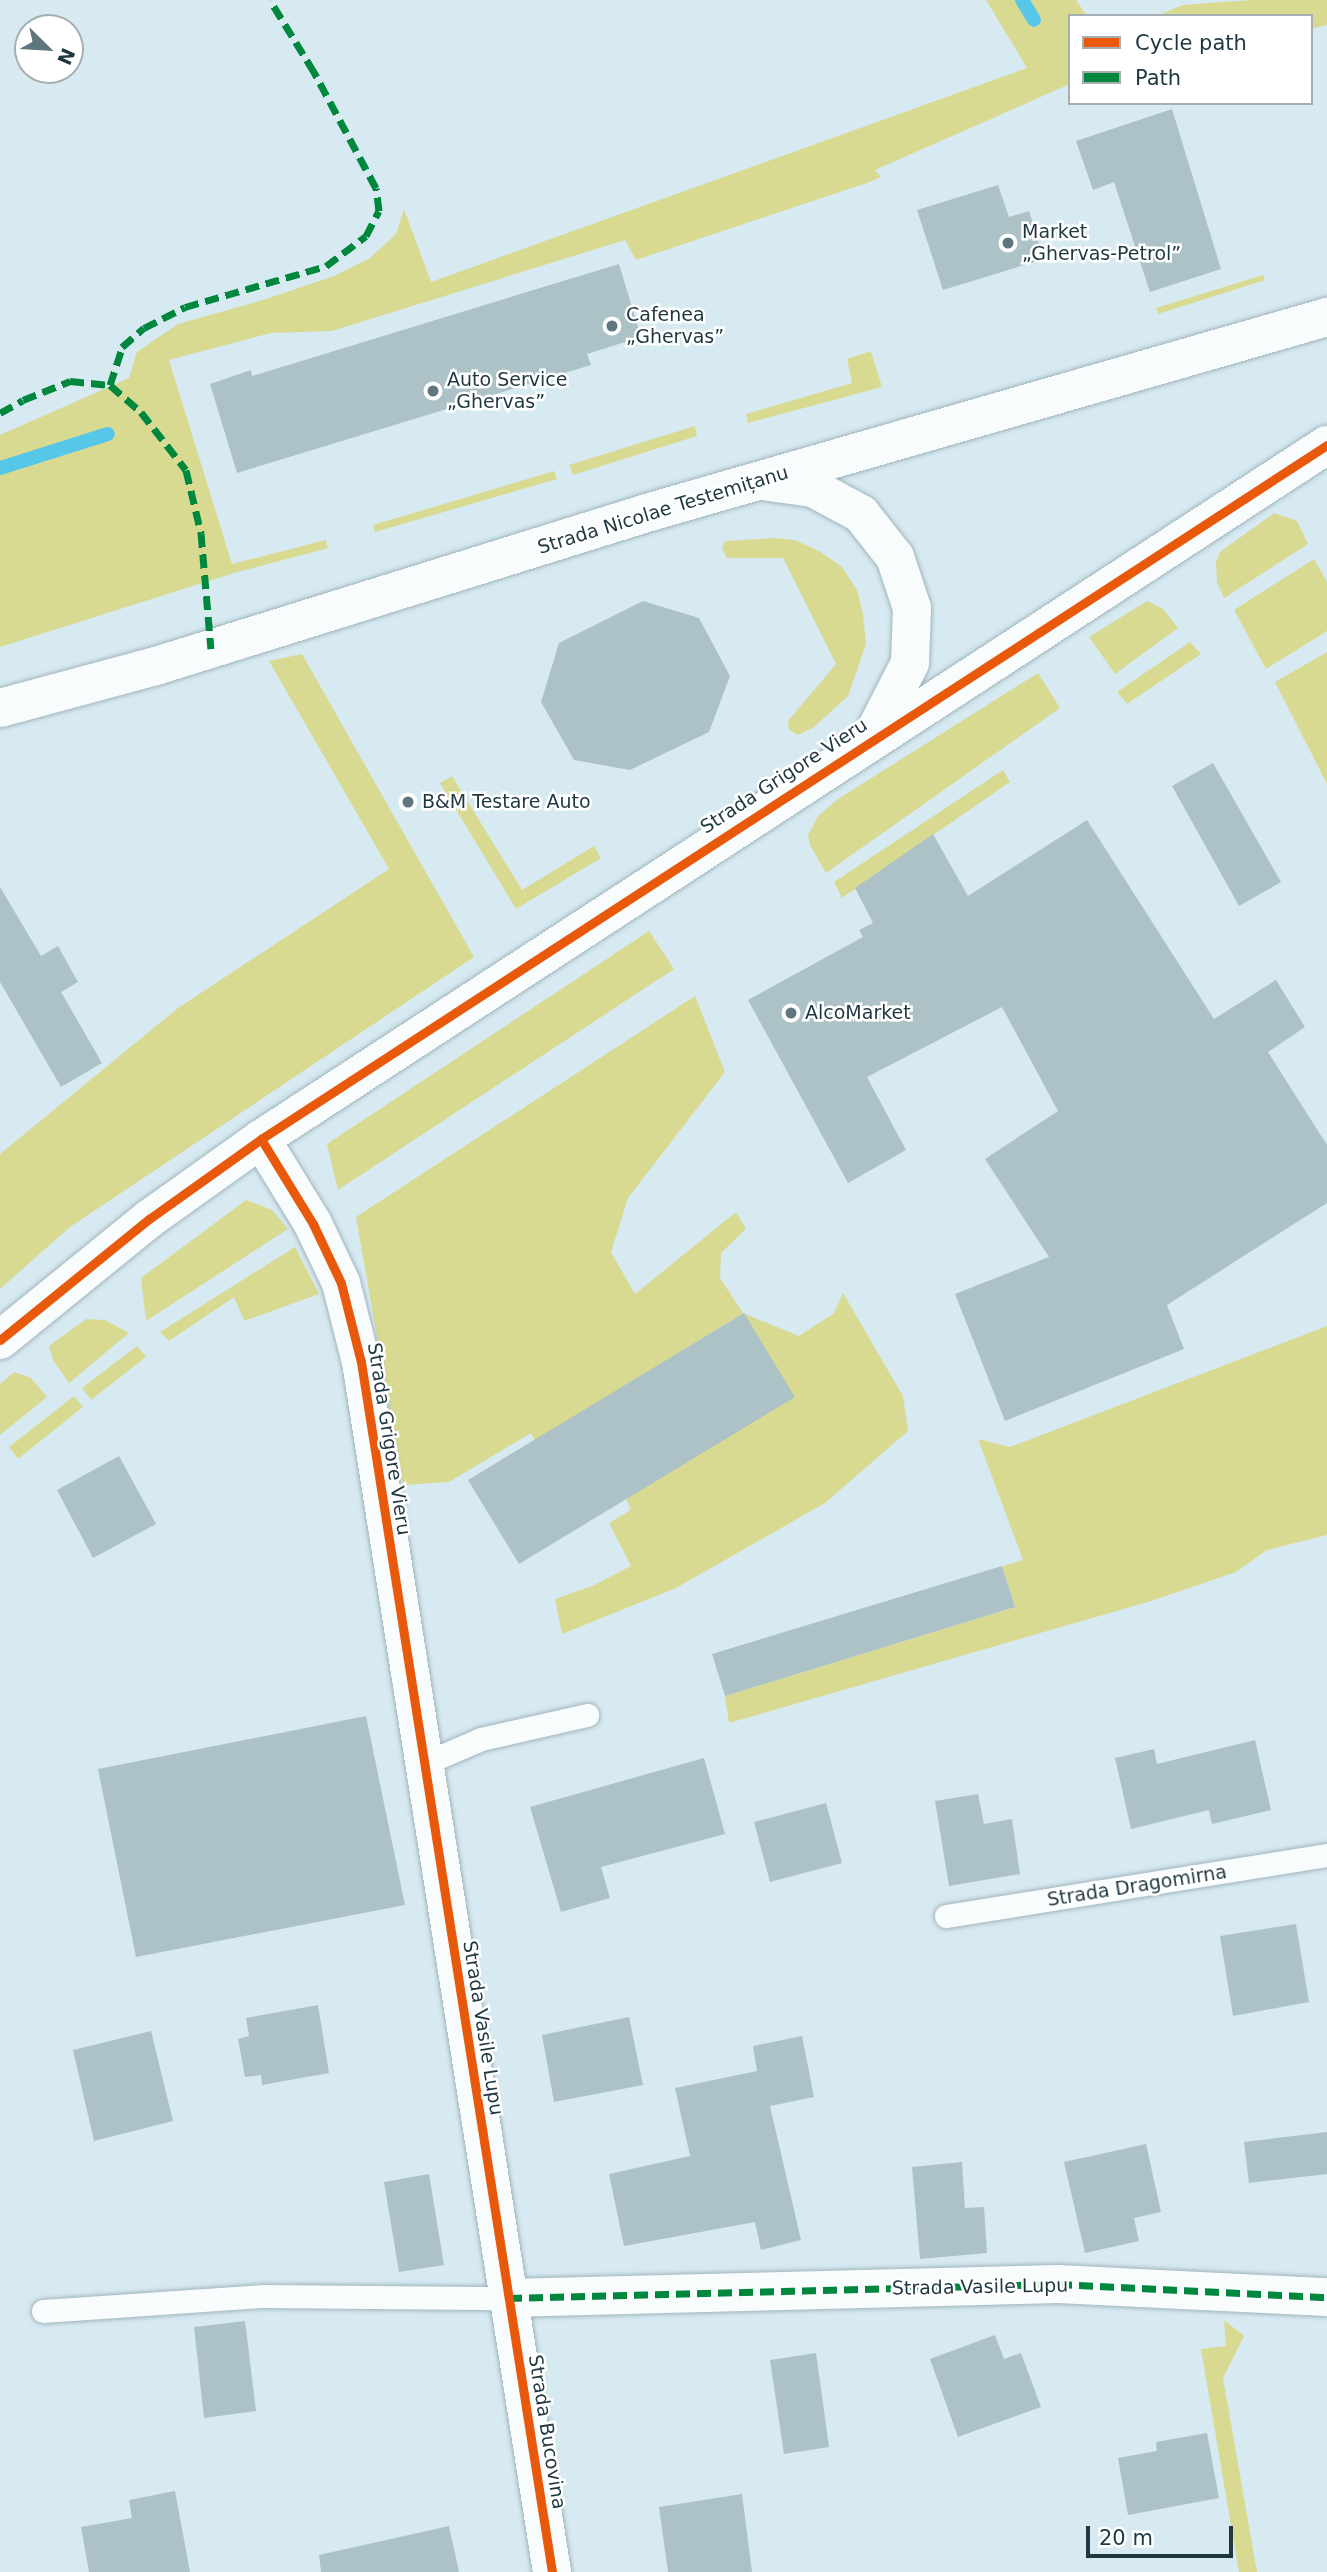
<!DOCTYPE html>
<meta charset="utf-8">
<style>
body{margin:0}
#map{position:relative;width:1327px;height:2572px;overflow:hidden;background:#d7eaf2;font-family:"DejaVu Sans",sans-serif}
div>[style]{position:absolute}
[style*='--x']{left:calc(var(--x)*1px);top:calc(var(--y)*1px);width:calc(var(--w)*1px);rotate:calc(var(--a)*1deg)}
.green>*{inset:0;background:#d8da92}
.stream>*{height:14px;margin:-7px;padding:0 7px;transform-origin:7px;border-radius:7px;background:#56c7e8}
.building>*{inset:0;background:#adc2c7}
.roads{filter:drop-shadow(0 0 2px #a1b5bd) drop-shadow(0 0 2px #a1b5bd)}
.lane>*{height:23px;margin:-11.5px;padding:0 11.5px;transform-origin:11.5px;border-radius:11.5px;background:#f9fcfd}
.street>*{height:38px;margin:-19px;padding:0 19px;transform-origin:19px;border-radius:19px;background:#f9fcfd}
.secondary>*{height:38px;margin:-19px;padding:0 19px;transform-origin:19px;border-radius:19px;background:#f9fcfd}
.quiet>*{height:7px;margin-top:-3.5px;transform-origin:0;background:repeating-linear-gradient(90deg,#00873e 0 14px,transparent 0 21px)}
.cycleway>*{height:9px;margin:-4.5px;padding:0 4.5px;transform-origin:4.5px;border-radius:4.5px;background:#e8590c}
.dots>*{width:19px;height:19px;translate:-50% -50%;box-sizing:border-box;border:4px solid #fff;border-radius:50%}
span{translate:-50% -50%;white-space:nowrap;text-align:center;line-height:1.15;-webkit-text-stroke:5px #fff;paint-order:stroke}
.poi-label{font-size:19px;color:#1f3741}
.left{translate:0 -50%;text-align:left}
.street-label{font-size:19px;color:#1f3741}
.legend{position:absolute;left:1068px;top:14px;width:245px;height:91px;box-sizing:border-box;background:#fff;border:2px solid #a5afb3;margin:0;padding:9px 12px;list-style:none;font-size:21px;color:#1f3741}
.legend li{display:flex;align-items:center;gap:14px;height:35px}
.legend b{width:35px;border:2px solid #a5afb3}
.north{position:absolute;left:14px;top:14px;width:70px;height:70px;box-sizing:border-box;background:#fff;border:2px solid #a5afb3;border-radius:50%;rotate:114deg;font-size:19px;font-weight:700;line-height:28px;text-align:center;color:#1f3741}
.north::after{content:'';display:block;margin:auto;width:24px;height:32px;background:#5f767f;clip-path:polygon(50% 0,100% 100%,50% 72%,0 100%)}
.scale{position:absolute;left:1086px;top:2526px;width:147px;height:32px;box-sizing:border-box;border:4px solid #1f3741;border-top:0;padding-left:9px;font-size:21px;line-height:24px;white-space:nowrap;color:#1f3741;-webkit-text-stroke:5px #fff;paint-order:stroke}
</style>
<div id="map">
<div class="green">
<i style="clip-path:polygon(986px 0,1076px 0,1087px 16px,1070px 16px,1070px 84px,875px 170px,881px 177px,867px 183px,636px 260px,625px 240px,332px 331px,271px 333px,169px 360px,232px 564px,326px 540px,328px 548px,234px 573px,0 647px,0 435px,129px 378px,137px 352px,178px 324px,263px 300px,334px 276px,370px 258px,396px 234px,404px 209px,431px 282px,1027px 68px)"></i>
<i style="clip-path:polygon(1251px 0,1327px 0,1327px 25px,1311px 29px,1311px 16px,1156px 16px,1183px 5px)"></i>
<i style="clip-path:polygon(1263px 275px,1265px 280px,1158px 314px,1156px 308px)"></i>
<i style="clip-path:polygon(871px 351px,882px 387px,748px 423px,746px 414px,852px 383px,847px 359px)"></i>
<i style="clip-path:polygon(695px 426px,697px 436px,573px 475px,569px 465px)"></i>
<i style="clip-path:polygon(554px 471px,557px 479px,375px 532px,373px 525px)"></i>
<i style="clip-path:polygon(1274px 513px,1297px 521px,1308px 544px,1224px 598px,1217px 582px,1216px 562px,1220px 552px)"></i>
<i style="clip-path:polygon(775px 538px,795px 540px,819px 551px,842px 567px,857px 590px,863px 614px,866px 644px,848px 696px,814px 727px,798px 735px,789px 730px,788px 721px,836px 664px,783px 558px,727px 558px,722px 549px,725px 541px)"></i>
<i style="clip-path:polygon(1314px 559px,1327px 582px,1327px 631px,1266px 669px,1234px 610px)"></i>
<i style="clip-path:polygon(1147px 601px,1163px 609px,1178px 628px,1115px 674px,1089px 637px)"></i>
<i style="clip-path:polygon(1190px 642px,1201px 654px,1127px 704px,1117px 692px)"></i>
<i style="clip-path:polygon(1327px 652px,1327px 784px,1275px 682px)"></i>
<i style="clip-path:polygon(302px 654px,474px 957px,70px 1227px,0 1289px,0 1154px,178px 1008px,389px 869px,269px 661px)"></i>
<i style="clip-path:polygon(1038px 673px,1060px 708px,826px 873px,810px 845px,808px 835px,818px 816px,838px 799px)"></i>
<i style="clip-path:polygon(1003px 770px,1010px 782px,842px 898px,834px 882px)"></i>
<i style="clip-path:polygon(452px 776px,522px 890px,594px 846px,601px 858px,516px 909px,440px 783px)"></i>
<i style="clip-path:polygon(649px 931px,674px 969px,338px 1190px,327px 1144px)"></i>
<i style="clip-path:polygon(695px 996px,725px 1072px,628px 1198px,611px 1252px,635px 1294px,736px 1212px,746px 1229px,721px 1253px,720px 1278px,743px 1313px,799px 1336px,834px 1313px,843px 1293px,903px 1396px,908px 1431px,825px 1503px,676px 1588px,562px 1634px,555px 1599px,592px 1586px,631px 1566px,609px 1523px,631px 1510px,626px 1499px,744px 1313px,535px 1441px,531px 1433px,449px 1482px,403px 1485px,356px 1217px)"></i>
<i style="clip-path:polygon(246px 1200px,272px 1210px,288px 1229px,146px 1321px,141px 1278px)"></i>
<i style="clip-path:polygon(295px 1247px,319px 1294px,244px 1321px,234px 1297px,169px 1341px,160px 1332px)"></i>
<i style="clip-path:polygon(86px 1319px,105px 1320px,129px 1333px,69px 1383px,53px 1360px,49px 1346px)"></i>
<i style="clip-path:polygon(1327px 1326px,1327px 1535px,1267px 1550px,1236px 1572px,1148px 1602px,729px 1723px,725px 1696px,1015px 1607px,1002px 1566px,1023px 1560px,978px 1439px,1010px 1447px)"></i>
<i style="clip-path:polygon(137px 1346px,146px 1357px,91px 1400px,82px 1388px)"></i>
<i style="clip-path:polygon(14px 1372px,31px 1378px,47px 1397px,0 1435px,0 1384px)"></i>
<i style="clip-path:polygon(74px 1396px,83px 1407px,18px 1459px,9px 1447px)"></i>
<i style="clip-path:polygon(1224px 2320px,1244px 2336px,1223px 2378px,1257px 2572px,1239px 2572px,1201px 2349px,1226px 2346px)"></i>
</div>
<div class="stream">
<i style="--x:1022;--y:0;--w:23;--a:59"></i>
<i style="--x:0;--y:468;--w:113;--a:-17.5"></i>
</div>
<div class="building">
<i style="clip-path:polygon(1172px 109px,1221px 269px,1150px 292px,1114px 182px,1093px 190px,1076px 141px)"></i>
<i style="clip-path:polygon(998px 185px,1009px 217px,1029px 211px,1044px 259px,943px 290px,917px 210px)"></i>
<i style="clip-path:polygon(619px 264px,641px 337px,587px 354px,591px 365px,237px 473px,210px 384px,251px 370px,252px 376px)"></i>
<i style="clip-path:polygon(643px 601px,699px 618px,730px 676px,709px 732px,630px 770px,574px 760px,541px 702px,559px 643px)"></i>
<i style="clip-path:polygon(1213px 763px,1281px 882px,1239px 906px,1172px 786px)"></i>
<i style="clip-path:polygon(1087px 820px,1214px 1019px,1276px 980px,1305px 1027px,1268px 1052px,1327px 1145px,1327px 1203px,1167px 1305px,1184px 1349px,1005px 1421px,955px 1294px,1049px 1257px,985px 1159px,1058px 1111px,1002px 1007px,867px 1077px,906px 1150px,848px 1183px,748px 1000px,863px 937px,859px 930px,873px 923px,855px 888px,933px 834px,968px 896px)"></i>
<i style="clip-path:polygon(0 887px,41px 956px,58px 946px,78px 982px,61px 992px,102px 1063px,61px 1087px,0 982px)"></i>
<i style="clip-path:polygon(744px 1313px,795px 1397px,519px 1564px,468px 1480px)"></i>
<i style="clip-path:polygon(119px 1456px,156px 1524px,93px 1558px,57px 1490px)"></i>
<i style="clip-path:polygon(1002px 1566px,1015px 1607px,725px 1696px,712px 1654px)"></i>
<i style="clip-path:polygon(366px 1716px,405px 1905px,136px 1957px,98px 1769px)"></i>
<i style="clip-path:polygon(1255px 1740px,1271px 1810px,1212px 1824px,1209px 1810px,1131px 1829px,1115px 1758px,1154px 1749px,1157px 1764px)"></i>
<i style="clip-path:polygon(704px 1758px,725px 1834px,601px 1867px,610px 1898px,561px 1912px,530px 1807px)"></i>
<i style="clip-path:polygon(978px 1794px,984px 1824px,1012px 1819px,1020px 1874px,949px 1886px,935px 1801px)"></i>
<i style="clip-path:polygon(826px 1803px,842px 1863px,770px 1882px,754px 1822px)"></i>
<i style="clip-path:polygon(1296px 1924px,1309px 2002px,1233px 2016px,1220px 1936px)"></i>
<i style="clip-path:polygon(318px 2005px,329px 2073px,262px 2085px,261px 2075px,245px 2077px,238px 2039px,249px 2036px,246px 2018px)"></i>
<i style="clip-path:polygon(629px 2017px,643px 2085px,554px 2102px,542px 2035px)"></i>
<i style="clip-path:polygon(151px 2031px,173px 2121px,94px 2141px,73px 2050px)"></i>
<i style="clip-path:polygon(802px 2036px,814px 2097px,770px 2106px,801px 2240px,761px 2250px,755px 2222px,624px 2246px,609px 2174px,690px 2156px,675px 2088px,757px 2071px,753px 2046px)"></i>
<i style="clip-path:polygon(1327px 2132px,1327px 2174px,1249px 2183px,1244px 2142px)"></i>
<i style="clip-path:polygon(1146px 2144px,1161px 2212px,1134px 2218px,1139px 2241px,1085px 2253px,1064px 2162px)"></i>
<i style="clip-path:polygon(962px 2162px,965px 2208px,984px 2207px,987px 2253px,920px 2259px,912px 2167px)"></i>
<i style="clip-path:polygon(429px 2174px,444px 2265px,399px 2272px,384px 2182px)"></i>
<i style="clip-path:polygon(245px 2321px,256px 2411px,204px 2418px,194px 2327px)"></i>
<i style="clip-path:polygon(995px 2335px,1004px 2359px,1021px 2353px,1041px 2407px,958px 2437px,930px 2359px)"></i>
<i style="clip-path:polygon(816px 2353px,829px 2447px,784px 2454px,770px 2360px)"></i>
<i style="clip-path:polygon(1207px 2433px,1219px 2498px,1128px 2515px,1118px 2458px,1157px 2451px,1156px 2442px)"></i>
<i style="clip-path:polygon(175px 2491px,190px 2572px,89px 2572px,81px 2527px,132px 2518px,129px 2500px)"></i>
<i style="clip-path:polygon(742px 2494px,752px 2572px,668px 2572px,659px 2507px)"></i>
<i style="clip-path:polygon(449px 2526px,459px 2572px,321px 2572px,319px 2555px)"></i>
</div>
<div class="roads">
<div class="lane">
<i style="--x:423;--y:1764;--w:63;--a:-23.3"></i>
<i style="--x:481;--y:1739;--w:109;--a:-12.8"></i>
<i style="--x:946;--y:1916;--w:386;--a:-9.1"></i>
<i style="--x:43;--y:2311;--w:222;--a:-3.9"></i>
<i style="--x:264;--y:2296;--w:244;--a:0.5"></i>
</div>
<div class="street">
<i style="--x:261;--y:1139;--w:100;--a:58.5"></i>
<i style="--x:313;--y:1224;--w:65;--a:64.6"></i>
<i style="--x:341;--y:1283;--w:81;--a:75.8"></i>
<i style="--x:361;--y:1362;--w:1225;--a:81.03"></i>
<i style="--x:508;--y:2298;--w:550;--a:-1.46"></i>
<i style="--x:1058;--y:2284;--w:269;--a:2.8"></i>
</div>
<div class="secondary">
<i style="--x:769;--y:482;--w:44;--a:7.8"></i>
<i style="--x:813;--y:488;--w:55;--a:28.4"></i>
<i style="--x:861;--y:514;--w:55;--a:51.7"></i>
<i style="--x:895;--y:557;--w:54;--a:71.6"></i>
<i style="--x:912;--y:608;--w:55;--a:92.1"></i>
<i style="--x:910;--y:663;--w:83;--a:117.2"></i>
<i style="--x:0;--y:708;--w:162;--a:-15.1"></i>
<i style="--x:156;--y:666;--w:517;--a:-17.31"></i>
<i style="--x:650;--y:512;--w:705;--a:-16.07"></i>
<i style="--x:0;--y:1340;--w:192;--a:-39.1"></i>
<i style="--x:149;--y:1219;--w:138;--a:-35.5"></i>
<i style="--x:261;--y:1139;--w:1272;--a:-33.07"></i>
</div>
</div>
<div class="quiet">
<i style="--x:110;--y:385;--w:40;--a:-72"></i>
<i style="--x:122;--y:347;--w:29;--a:-41"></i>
<i style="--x:144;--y:328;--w:46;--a:-27.1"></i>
<i style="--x:185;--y:307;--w:147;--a:-16.2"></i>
<i style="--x:326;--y:266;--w:50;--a:-36.9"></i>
<i style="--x:366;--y:236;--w:28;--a:-63"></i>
<i style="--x:379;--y:211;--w:23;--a:-97"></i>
<i style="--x:376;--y:188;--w:132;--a:-118.1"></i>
<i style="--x:314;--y:72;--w:84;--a:-121.4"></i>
<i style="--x:0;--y:413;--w:26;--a:-29"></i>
<i style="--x:23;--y:400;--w:51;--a:-22"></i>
<i style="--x:70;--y:381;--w:40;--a:5.7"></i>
<i style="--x:110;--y:385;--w:41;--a:41.1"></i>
<i style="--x:141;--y:412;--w:73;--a:52.2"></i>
<i style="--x:186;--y:470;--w:65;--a:76.6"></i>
<i style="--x:201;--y:533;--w:116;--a:85.1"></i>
<i style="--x:508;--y:2298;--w:550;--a:-1.46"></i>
<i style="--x:1058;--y:2284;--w:269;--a:2.8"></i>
</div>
<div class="cycleway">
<i style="--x:261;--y:1139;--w:100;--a:58.5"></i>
<i style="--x:313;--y:1224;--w:65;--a:64.6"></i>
<i style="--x:341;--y:1283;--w:81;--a:75.8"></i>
<i style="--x:361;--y:1362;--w:1225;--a:81.03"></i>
<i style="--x:0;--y:1340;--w:192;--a:-39.1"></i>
<i style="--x:149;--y:1219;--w:138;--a:-35.5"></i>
<i style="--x:261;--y:1139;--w:1272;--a:-33.07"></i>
</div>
<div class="dots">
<i style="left:1008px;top:243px;background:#5f767f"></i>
<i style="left:612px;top:326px;background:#5f767f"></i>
<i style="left:433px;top:391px;background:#5f767f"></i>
<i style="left:408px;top:802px;background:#5f767f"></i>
<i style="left:791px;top:1013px;background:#5f767f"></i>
</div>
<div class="poi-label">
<span class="left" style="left:1022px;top:243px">Market<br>„Ghervas-Petrol”</span>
<span class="left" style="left:626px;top:326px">Cafenea<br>„Ghervas”</span>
<span class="left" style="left:447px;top:391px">Auto Service<br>„Ghervas”</span>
<span class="left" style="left:422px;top:802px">B&amp;M Testare Auto</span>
<span class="left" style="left:805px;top:1013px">AlcoMarket</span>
</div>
<div class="street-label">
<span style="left:663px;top:510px;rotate:-17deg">Strada Nicolae Testemițanu</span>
<span style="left:784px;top:776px;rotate:-33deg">Strada Grigore Vieru</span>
<span style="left:389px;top:1439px;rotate:81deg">Strada Grigore Vieru</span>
<span style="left:1137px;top:1886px;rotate:-9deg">Strada Dragomirna</span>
<span style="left:483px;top:2028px;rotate:81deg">Strada Vasile Lupu</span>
<span style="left:980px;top:2287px;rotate:-1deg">Strada Vasile Lupu</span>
<span style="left:547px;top:2432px;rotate:81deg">Strada Bucovina</span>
</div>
<ul class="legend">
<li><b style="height:9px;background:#e8590c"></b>Cycle path</li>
<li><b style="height:9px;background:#00873e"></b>Path</li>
</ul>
<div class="north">N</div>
<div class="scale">20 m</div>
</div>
